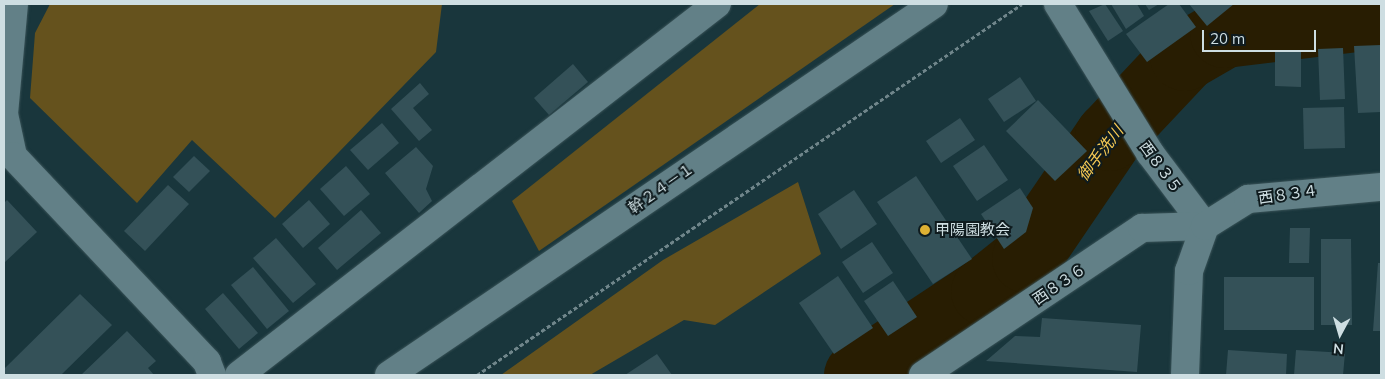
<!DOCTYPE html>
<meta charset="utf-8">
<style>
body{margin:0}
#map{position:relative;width:1385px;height:379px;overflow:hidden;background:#19363c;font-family:Mulish,"Noto Sans JP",sans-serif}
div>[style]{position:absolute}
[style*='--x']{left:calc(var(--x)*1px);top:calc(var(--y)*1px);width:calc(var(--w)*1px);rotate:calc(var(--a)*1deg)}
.green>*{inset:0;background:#65521d}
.river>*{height:69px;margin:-34.5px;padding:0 34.5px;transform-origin:34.5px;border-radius:34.5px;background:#281d02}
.building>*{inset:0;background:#345158}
.path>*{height:3px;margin-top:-1.5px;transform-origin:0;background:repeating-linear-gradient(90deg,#70868b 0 4px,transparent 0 6.5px)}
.roads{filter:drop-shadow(0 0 1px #3a5358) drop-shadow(0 0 1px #3a5358)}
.minor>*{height:28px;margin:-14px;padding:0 14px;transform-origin:14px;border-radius:14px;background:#628087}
.dots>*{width:14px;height:14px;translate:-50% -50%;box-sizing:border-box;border:2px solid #0f1b1e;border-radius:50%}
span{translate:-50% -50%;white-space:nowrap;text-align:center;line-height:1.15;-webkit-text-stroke:4px #0f1b1e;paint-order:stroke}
.street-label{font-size:15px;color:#cedee2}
.poi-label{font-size:15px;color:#cedee2}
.left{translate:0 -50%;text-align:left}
.water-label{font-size:16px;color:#f8cb54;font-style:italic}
.frame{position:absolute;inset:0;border:5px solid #cedee2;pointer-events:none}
.north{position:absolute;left:1315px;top:309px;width:50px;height:50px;-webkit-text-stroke:4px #0f1b1e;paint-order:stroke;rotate:186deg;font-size:14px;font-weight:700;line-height:20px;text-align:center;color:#cedee2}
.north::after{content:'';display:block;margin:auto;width:18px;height:22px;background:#cedee2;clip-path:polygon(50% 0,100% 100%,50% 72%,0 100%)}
.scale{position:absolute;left:1202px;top:30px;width:114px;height:22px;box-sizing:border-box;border:2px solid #cedee2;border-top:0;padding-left:6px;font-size:15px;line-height:18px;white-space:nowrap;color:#cedee2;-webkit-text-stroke:4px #0f1b1e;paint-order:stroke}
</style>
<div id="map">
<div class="green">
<i style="clip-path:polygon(50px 4px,442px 4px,436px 52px,275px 218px,192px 140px,137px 203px,30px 98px,35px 33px)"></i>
<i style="clip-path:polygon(760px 4px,895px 4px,539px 251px,512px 201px)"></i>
<i style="clip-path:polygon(798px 182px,821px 254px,715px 325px,684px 320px,590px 375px,501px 375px,663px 260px)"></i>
</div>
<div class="river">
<i style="--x:858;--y:375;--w:152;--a:-33.5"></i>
<i style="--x:985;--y:291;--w:53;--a:-38.8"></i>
<i style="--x:1026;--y:258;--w:148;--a:-55.8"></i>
<i style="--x:1109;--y:136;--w:110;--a:-46.8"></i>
<i style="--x:1184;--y:56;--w:46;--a:-29.9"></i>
<i style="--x:1224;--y:33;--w:158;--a:-6.9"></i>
</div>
<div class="building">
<i style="clip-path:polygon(1105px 4px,1123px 31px,1108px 41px,1089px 11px)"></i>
<i style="clip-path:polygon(1111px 4px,1137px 4px,1144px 16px,1126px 29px)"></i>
<i style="clip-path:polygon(1145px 4px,1159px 4px,1149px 10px)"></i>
<i style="clip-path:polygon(1169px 4px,1179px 4px,1196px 27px,1147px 62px,1126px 34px)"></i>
<i style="clip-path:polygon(1189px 4px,1234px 4px,1207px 26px)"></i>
<i style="clip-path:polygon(1381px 45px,1381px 112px,1358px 113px,1354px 46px)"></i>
<i style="clip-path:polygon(1343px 48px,1345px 99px,1320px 100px,1318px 49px)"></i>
<i style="clip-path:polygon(1275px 52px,1301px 52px,1301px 87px,1275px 86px)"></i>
<i style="clip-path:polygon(573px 64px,588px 82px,549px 115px,534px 98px)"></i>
<i style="clip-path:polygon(1020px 77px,1036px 101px,1004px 122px,988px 99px)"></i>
<i style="clip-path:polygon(420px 83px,429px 94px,413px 108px,432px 130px,419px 141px,391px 109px)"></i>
<i style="clip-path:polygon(1038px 100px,1087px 151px,1055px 181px,1006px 131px)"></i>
<i style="clip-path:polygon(1344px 107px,1345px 148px,1304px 149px,1303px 108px)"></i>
<i style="clip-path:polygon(960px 118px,975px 140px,941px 163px,926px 141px)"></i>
<i style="clip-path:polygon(382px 123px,399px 143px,368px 170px,350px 150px)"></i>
<i style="clip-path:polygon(984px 145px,1008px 180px,977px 201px,953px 166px)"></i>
<i style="clip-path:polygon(416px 147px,433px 166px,426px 189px,432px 201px,419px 213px,385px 173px)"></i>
<i style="clip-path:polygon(194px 156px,210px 171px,189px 192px,173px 177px)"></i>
<i style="clip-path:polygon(346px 166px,370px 194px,344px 216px,320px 189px)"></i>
<i style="clip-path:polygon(916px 176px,972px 259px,933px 284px,877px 202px)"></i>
<i style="clip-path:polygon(168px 185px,189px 204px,145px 251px,124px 231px)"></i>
<i style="clip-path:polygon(1020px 188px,1033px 208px,1026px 232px,1004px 249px,981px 214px)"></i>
<i style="clip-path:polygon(854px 190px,877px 224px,841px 249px,818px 214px)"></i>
<i style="clip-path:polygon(7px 200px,37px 232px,4px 263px,4px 203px)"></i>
<i style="clip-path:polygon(309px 200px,330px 224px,303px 248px,282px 224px)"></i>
<i style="clip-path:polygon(361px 210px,381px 233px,337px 270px,318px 248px)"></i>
<i style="clip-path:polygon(1290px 228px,1310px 228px,1309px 263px,1289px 263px)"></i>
<i style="clip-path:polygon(276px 238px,316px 284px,293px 303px,253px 258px)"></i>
<i style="clip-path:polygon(1321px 239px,1351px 239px,1352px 325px,1321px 325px)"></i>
<i style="clip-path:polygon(872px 242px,893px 273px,863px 293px,842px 262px)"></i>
<i style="clip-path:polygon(1378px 263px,1381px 263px,1381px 331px,1373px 331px)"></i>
<i style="clip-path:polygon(253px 267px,289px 311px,267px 329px,231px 285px)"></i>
<i style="clip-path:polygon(838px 276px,873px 328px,834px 354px,799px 303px)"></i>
<i style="clip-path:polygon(1224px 277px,1314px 277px,1314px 330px,1224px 330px)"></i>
<i style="clip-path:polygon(893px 281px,917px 317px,888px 336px,864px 301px)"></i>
<i style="clip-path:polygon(223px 293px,258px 333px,239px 349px,205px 309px)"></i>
<i style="clip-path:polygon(80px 294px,112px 325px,61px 375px,5px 375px,4px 369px)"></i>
<i style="clip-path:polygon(1042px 318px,1141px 325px,1137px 372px,986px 361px,1015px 336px,1040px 337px)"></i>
<i style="clip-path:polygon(127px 331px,156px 361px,148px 368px,154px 375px,81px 375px)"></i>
<i style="clip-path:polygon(1228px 350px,1287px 354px,1286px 375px,1226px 375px)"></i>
<i style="clip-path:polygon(1296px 350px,1345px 353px,1343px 375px,1294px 375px)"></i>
<i style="clip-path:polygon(657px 354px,672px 375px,625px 375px)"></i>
</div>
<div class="path">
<i style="--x:477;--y:375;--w:659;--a:-34.24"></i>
</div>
<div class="roads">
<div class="minor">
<i style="--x:14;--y:4;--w:110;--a:95.2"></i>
<i style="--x:4;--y:114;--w:43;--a:77.9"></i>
<i style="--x:13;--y:156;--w:283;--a:46.7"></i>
<i style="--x:207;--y:362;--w:14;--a:69"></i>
<i style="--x:1058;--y:4;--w:175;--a:58.3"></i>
<i style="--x:1150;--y:153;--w:91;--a:53"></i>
<i style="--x:239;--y:375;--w:605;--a:-37.82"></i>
<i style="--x:389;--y:375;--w:659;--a:-34.24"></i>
<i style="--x:923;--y:375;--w:264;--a:-33.9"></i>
<i style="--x:1142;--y:228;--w:63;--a:-1.8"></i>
<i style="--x:1185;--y:375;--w:104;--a:-87.8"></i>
<i style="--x:1189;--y:271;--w:48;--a:-70.4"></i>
<i style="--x:1205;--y:226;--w:51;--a:-32.1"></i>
<i style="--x:1248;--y:199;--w:134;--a:-5.2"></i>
</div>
</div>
<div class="dots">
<i style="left:925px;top:230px;background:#deb133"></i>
</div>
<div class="street-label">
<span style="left:1161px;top:167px;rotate:54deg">西８３５</span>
<span style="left:661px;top:188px;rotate:-35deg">幹２４－１</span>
<span style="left:1288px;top:194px;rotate:-8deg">西８３４</span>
<span style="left:1059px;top:284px;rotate:-34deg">西８３６</span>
</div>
<div class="poi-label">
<span class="left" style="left:935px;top:230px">甲陽園教会</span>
</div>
<div class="water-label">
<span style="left:1100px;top:153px;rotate:-53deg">御手洗川</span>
</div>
<div class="frame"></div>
<div class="north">N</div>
<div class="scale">20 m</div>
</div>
